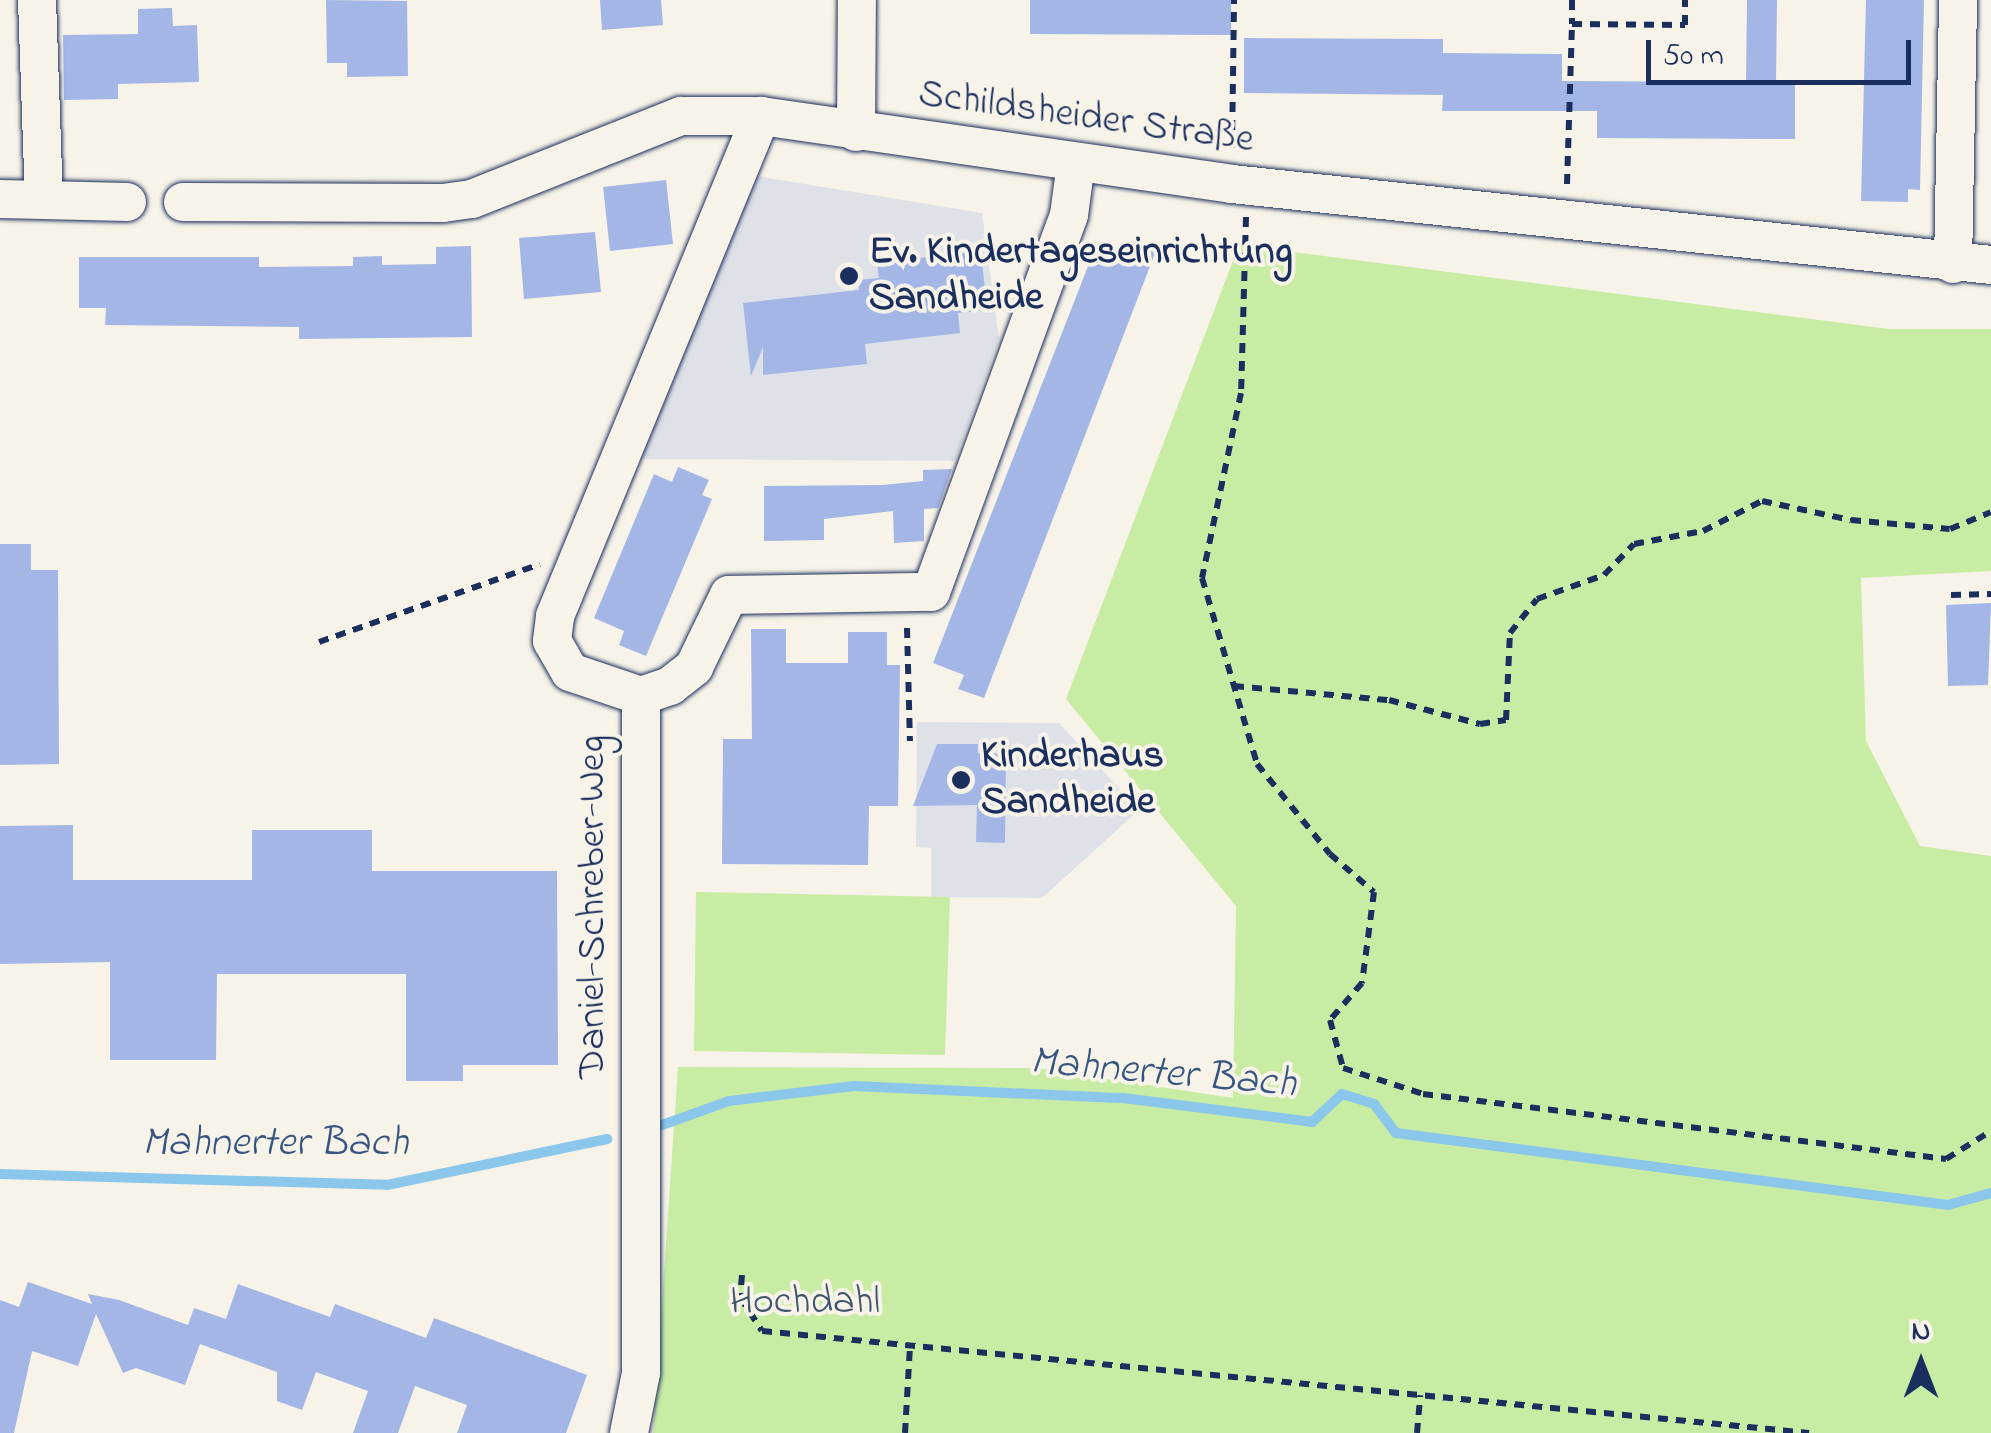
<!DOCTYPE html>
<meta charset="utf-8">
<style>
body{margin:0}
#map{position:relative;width:1991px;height:1433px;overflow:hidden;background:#f7f3e8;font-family:"Indie Flower",sans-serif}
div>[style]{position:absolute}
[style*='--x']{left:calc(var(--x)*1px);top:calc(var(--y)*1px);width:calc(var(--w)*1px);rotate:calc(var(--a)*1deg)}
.built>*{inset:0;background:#dee1e7}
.green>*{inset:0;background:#c9eca5}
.stream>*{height:10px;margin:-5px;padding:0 5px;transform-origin:5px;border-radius:5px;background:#8ac7ea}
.building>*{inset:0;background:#a3b6e5}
.path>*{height:6px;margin-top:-3px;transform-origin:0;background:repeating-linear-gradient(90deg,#1b2f5e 0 10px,transparent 0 18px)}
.roads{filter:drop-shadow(0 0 2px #1b2f5e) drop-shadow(0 0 2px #1b2f5e)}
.minor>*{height:38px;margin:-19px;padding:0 19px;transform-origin:19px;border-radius:19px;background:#f7f3e8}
.dots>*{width:28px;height:28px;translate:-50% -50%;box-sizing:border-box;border:5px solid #f7f3e8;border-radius:50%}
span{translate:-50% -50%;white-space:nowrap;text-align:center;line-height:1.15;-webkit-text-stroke:8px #f7f3e8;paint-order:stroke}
.street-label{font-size:40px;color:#1b2f5e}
.poi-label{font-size:40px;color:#1b2f5e;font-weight:700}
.left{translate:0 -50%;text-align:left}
.park-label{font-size:40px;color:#3e556c}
.water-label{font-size:42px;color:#375581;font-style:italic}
.north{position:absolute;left:1871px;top:1313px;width:100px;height:100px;-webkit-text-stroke:8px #f7f3e8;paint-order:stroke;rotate:0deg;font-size:28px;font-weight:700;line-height:40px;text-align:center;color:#1b2f5e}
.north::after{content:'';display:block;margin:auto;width:35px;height:45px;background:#1b2f5e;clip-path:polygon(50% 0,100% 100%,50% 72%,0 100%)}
.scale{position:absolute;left:1646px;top:40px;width:265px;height:45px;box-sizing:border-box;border:5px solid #1b2f5e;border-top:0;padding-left:12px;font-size:30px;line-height:35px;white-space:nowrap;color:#1b2f5e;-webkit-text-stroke:8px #f7f3e8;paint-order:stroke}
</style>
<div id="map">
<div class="built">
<i style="clip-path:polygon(750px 175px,982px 213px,999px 339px,955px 461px,633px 459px)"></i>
<i style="clip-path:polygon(917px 722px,1059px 723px,1139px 810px,1042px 898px,931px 897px,931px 848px,916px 847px)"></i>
</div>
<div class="green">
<i style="clip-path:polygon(1239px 245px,1889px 329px,1991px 329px,1991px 571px,1861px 578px,1866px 741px,1920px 846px,1991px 856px,1991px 1433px,653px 1433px,678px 1067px,1037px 1068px,1233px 1098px,1236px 906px,1066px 699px)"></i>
<i style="clip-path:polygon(696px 892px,950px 897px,945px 1055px,694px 1051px)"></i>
</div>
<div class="stream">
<i style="--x:662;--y:1125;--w:71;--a:-19.7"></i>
<i style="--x:729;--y:1101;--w:126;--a:-6.8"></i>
<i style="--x:854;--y:1086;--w:269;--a:2.6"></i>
<i style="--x:1123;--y:1098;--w:191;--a:7.2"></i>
<i style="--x:1312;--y:1122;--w:41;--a:-43"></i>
<i style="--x:1342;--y:1094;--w:34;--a:17"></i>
<i style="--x:1374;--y:1104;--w:36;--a:53"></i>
<i style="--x:1396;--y:1133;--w:557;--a:7.43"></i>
<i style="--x:1948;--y:1205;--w:45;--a:-15.6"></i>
<i style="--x:0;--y:1174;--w:387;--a:1.6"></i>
<i style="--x:387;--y:1185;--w:225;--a:-11.8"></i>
</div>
<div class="building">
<i style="clip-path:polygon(326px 0,407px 1px,408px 76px,347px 77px,347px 63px,327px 63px)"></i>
<i style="clip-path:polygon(600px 0,661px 0,663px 25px,602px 30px)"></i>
<i style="clip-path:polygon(1030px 0,1231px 0,1231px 35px,1030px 34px)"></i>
<i style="clip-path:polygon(1747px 0,1777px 0,1776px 82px,1795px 82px,1795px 139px,1597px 138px,1597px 111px,1442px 111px,1443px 95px,1244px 93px,1244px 38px,1443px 39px,1443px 53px,1562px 54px,1562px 81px,1746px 82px)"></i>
<i style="clip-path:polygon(1866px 0,1924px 0,1920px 190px,1908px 189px,1908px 202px,1861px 201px)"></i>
<i style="clip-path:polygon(172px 8px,173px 26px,197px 25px,199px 82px,118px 84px,118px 99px,64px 100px,63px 35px,138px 34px,138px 9px)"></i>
<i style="clip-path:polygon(666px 180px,673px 244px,610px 251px,603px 187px)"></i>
<i style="clip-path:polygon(595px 232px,601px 292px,524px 299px,519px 238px)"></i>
<i style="clip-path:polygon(1129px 243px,1157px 248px,984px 698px,958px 689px,964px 675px,933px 663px,1094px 251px,1122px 261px)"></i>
<i style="clip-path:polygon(471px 246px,472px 337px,299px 339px,299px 327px,105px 325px,106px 308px,79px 308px,79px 257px,259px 257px,259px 267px,353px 266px,353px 257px,382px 256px,382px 265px,436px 264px,436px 247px)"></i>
<i style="clip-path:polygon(981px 251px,987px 310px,958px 313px,960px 333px,865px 344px,867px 364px,763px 375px,763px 347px,751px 376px,743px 303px,859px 290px,858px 280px,879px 278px,877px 263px)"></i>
<i style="clip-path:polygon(678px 467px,709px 480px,702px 495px,712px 499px,646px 656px,619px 645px,624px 631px,594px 618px,654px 474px,672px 482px)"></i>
<i style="clip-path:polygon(952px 469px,938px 508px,924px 509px,924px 541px,894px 543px,893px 511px,824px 519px,824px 540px,764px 541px,764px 486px,883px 485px,923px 481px,923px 470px)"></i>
<i style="clip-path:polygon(0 544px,31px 544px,31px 570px,58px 570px,59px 764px,0 765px)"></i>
<i style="clip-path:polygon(1991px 603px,1988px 685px,1948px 686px,1946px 605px)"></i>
<i style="clip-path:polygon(751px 629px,786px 629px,786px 663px,848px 663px,848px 632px,887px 632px,887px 665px,900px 665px,898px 806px,869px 806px,868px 865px,722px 864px,723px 739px,752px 739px)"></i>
<i style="clip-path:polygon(937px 744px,978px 744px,978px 753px,1006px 754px,1005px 843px,976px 842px,977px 805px,913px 806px)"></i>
<i style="clip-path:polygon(73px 825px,73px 880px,252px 880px,252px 830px,372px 830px,372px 871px,557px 871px,558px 1065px,463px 1065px,463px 1081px,406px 1081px,406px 974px,217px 974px,216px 1060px,110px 1060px,110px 962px,0 964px,0 826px)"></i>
<i style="clip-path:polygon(28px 1282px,92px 1304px,88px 1294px,119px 1300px,188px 1325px,194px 1308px,226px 1319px,238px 1284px,330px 1317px,335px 1304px,426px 1338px,434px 1318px,587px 1375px,566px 1433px,457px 1433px,467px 1405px,415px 1386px,398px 1433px,353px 1433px,368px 1391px,316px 1372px,302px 1410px,277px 1401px,277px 1372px,200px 1344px,185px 1385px,136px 1368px,123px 1373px,96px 1314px,78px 1366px,32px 1351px,14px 1433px,0 1433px,0 1300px,19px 1307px)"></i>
</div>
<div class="path">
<i style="--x:1572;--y:0;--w:24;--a:90"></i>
<i style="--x:1232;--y:148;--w:148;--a:-89.2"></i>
<i style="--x:1567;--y:184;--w:160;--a:-88.2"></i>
<i style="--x:1572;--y:24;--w:113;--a:0.5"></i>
<i style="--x:1685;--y:25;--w:25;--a:-90"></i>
<i style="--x:1246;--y:217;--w:176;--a:91.6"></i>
<i style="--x:1241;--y:393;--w:189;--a:101.9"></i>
<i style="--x:1202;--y:578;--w:194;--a:73.5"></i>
<i style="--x:1257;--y:764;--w:116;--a:51"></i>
<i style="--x:1330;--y:854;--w:58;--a:40.8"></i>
<i style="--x:1374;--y:892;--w:92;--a:97.5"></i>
<i style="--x:1362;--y:983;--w:49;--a:130.9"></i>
<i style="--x:1330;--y:1020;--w:50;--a:74.8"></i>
<i style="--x:1343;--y:1068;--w:84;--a:18"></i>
<i style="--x:1423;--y:1094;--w:527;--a:7.08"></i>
<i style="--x:1946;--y:1159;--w:53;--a:-31.9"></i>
<i style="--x:1951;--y:595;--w:40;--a:-1.4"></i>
<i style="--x:907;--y:628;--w:113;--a:88.5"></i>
<i style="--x:319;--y:642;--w:234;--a:-19.4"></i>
<i style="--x:1234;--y:686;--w:156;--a:5.2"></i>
<i style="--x:1389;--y:700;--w:94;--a:14.8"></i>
<i style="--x:1480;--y:724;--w:26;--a:-9"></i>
<i style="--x:1506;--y:720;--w:87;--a:-87.4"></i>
<i style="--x:1510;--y:633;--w:43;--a:-51.5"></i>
<i style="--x:1537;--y:599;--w:71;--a:-19.7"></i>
<i style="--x:1604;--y:575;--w:43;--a:-45.9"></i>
<i style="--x:1634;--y:544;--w:70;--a:-10.7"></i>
<i style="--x:1703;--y:531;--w:66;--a:-27"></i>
<i style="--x:1762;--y:501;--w:91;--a:12.1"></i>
<i style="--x:1851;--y:520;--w:99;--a:5.2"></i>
<i style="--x:1950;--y:529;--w:44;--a:-22.5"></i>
<i style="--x:742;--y:1275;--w:22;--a:95"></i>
<i style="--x:740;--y:1297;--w:40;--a:57.1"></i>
<i style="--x:762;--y:1331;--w:1052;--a:5.56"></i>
<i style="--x:905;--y:1433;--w:88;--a:-86.7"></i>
<i style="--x:1417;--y:1433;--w:38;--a:-85"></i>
</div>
<div class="roads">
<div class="minor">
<i style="--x:37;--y:0;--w:200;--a:88"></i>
<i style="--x:856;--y:132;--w:132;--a:-89.6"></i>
<i style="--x:0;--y:199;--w:127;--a:1.4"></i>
<i style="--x:183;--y:202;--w:260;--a:0.2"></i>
<i style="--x:443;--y:203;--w:29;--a:-8"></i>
<i style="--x:472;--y:199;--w:225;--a:-21.7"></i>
<i style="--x:681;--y:116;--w:80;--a:0"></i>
<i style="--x:761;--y:116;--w:476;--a:8.2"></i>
<i style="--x:1232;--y:184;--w:763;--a:6.09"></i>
<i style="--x:1953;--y:264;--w:264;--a:-88.9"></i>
<i style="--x:641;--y:696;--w:31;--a:-19"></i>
<i style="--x:670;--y:686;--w:31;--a:-38"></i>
<i style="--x:694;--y:667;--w:80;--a:-64.1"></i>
<i style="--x:729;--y:595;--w:202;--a:-0.9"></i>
<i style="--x:931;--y:592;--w:401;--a:-69.9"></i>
<i style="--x:1069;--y:215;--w:52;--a:-82.3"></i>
<i style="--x:629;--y:1433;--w:61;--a:-78.7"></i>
<i style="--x:641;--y:1373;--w:677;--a:-90"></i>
<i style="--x:641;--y:696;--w:75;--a:-161.3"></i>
<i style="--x:570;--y:672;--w:36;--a:-120"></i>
<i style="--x:552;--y:641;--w:25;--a:-83"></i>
<i style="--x:555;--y:616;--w:541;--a:-67.61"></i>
</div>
</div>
<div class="dots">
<i style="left:849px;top:276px;background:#1b2f5e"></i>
<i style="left:961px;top:780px;background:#1b2f5e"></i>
</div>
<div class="street-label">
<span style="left:1086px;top:118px;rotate:8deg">Schildsheider Straße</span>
<span style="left:594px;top:907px;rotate:-90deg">Daniel-Schreber-Weg</span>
</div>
<div class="poi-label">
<span class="left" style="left:869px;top:276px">Ev. Kindertageseinrichtung<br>Sandheide</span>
<span class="left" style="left:981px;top:780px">Kinderhaus<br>Sandheide</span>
</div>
<div class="park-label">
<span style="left:805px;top:1303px">Hochdahl</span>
</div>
<div class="water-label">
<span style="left:1163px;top:1074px;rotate:5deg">Mahnerter Bach</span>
<span style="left:275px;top:1144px">Mahnerter Bach</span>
</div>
<div class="north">N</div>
<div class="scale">50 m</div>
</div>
